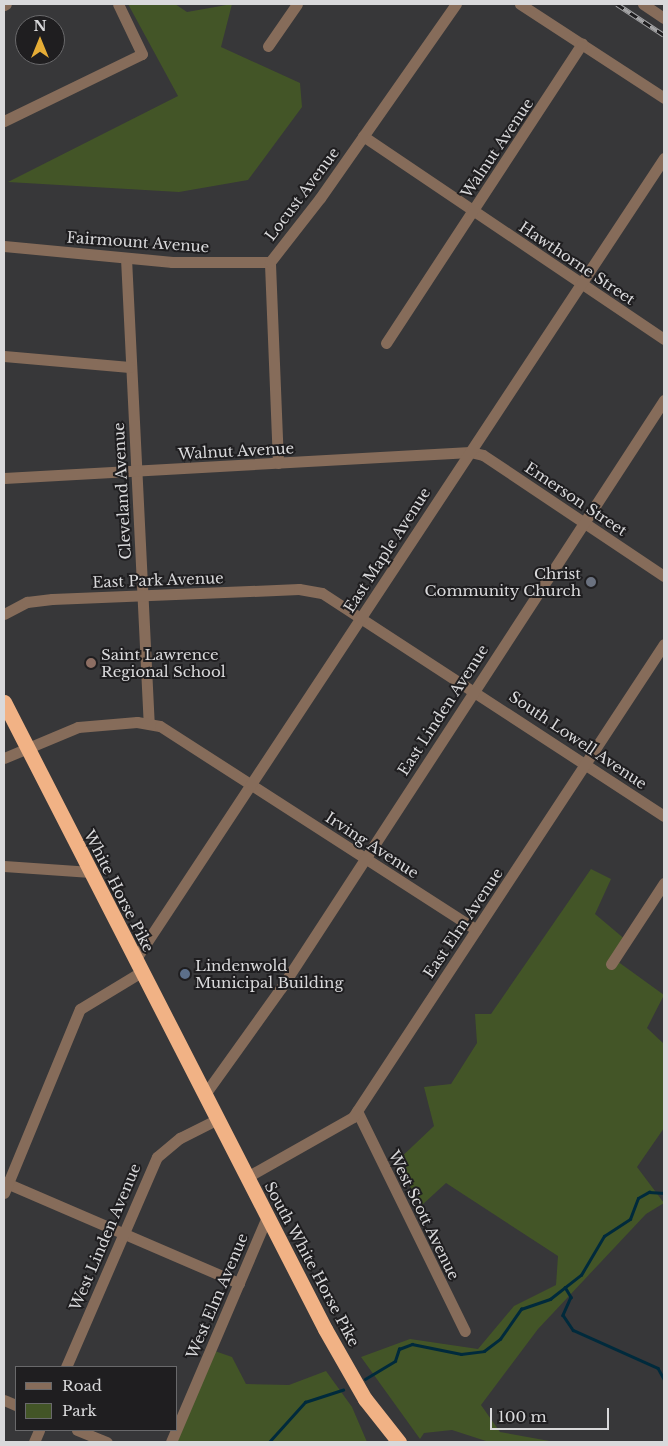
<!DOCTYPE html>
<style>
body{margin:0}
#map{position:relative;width:668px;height:1446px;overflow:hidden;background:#373739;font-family:"Libre Baskerville",serif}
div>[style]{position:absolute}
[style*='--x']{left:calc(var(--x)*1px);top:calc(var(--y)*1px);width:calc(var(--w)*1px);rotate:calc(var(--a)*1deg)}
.green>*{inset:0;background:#435527}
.stream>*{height:2.5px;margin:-1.25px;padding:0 1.25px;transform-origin:1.25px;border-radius:1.25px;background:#002a3c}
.minor>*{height:11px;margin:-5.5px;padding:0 5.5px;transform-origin:5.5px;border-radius:5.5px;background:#866c5a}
.highway>*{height:15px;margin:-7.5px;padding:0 7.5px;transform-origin:7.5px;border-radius:7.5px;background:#f1b285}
.rail>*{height:4.5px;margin-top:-2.25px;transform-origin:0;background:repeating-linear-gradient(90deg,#1f1e20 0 8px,#a4a4a6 0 16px);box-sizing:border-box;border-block:1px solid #a4a4a6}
.dots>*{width:14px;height:14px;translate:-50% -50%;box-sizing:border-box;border:2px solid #1f1e20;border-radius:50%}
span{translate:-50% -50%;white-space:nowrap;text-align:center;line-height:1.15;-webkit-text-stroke:4px #1f1e20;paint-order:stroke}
.street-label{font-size:15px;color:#d9d9db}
.poi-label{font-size:15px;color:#d9d9db}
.right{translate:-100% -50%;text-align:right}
.left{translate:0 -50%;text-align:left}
.frame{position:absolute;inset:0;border:5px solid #d9d9db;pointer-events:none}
.legend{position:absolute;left:15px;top:1366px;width:162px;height:65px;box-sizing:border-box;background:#1f1e20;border:1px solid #69696b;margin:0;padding:6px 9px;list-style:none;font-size:15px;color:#d9d9db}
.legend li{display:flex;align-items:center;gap:10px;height:25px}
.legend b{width:25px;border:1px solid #69696b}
.north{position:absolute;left:15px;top:15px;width:50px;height:50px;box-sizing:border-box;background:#1f1e20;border:1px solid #69696b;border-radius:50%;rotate:0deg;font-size:14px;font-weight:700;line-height:20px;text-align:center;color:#d9d9db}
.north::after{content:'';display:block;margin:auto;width:18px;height:22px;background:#e6ad36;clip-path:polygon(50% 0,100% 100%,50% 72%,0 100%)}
.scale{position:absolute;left:490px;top:1408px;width:119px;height:22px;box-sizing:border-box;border:2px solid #d9d9db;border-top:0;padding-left:6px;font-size:15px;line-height:18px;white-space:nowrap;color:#d9d9db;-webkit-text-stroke:4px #1f1e20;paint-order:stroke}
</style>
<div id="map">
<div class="green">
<i style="clip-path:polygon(128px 4px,175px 4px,187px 12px,232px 4px,221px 47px,300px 83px,302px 107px,248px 180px,179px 192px,8px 182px,178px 96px)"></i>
<i style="clip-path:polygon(591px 869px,611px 879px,595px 914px,627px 941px,617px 961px,664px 995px,647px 1028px,664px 1044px,664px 1128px,637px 1167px,664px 1203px,646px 1214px,538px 1329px,481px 1405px,500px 1432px,555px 1442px,489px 1442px,452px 1430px,424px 1433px,420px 1439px,361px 1357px,410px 1339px,478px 1349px,514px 1306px,556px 1285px,558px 1256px,446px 1183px,422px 1205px,395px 1163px,434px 1126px,424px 1087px,451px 1084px,477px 1043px,475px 1014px,491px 1014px)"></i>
<i style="clip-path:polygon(209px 1349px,232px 1357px,246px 1384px,289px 1385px,326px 1371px,352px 1407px,367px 1442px,171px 1442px)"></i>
</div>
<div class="stream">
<i style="--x:565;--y:1287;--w:12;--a:59"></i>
<i style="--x:571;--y:1297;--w:20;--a:114"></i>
<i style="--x:563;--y:1315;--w:18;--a:56"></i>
<i style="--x:573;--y:1330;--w:93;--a:24.1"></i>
<i style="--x:658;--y:1368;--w:13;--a:61"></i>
<i style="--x:365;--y:1379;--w:35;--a:-31"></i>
<i style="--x:395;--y:1361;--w:13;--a:-72"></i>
<i style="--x:399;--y:1349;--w:14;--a:-21"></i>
<i style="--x:412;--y:1344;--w:50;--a:11.5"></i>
<i style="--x:461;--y:1354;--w:23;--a:-7"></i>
<i style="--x:484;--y:1351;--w:20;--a:-37"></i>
<i style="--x:500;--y:1339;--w:37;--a:-55"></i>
<i style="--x:521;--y:1309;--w:31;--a:-19"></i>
<i style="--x:550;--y:1299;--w:39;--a:-38"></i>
<i style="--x:581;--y:1275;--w:45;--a:-59.5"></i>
<i style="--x:604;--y:1236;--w:31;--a:-33"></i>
<i style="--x:630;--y:1219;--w:22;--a:-69"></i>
<i style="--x:638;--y:1198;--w:13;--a:-29"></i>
<i style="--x:649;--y:1192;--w:15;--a:4"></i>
<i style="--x:269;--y:1442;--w:54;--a:-48"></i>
<i style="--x:305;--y:1402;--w:40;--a:-18"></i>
</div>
<div class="minor">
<i style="--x:520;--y:4;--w:172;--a:33.1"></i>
<i style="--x:643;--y:4;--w:25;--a:34"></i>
<i style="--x:4;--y:5;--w:2;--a:-27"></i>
<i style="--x:268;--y:46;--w:51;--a:-55.4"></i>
<i style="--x:4;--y:121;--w:153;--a:-25.9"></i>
<i style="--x:142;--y:54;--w:55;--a:-115.6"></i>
<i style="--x:363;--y:136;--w:363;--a:34"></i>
<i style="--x:4;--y:246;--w:169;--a:5.4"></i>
<i style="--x:172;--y:262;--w:98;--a:0"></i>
<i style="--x:126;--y:258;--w:466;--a:87.2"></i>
<i style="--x:386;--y:343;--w:358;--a:-56.8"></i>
<i style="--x:4;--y:356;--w:126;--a:5"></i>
<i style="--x:278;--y:463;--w:201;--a:-92.3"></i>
<i style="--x:270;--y:262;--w:81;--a:-52"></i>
<i style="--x:320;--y:198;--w:237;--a:-55"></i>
<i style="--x:4;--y:478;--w:467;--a:-3.2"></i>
<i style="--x:470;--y:452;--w:13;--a:13"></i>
<i style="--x:483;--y:455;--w:218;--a:33.8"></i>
<i style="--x:4;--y:614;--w:26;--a:-28"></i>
<i style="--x:27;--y:602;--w:25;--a:-7"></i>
<i style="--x:52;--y:599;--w:247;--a:-2.3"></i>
<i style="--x:299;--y:589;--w:23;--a:10"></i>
<i style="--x:322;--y:593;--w:408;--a:33.1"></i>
<i style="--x:4;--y:758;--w:80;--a:-22.7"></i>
<i style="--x:78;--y:727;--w:59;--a:-4.8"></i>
<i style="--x:137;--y:722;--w:23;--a:10"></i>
<i style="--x:160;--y:726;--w:376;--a:32.8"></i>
<i style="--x:4;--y:866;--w:87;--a:3.9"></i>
<i style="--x:135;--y:960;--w:961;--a:-56.59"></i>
<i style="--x:611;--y:964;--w:97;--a:-56.8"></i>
<i style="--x:205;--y:1094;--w:130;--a:-54.4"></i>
<i style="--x:281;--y:988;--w:702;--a:-56.92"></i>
<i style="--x:357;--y:1111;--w:245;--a:63.9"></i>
<i style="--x:247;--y:1177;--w:122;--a:-29.5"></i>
<i style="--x:353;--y:1117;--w:566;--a:-56.67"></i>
<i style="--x:4;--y:1182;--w:256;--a:23.3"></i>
<i style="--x:4;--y:1193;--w:199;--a:-67.6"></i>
<i style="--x:80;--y:1009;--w:71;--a:-31.2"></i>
<i style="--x:66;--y:1367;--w:229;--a:-66.6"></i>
<i style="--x:157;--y:1157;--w:30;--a:-40"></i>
<i style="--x:180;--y:1138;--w:42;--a:-26.6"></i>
<i style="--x:4;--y:1400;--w:13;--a:23"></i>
<i style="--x:77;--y:1430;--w:32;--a:22"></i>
<i style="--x:34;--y:1442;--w:13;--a:-67"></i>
<i style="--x:171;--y:1442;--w:245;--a:-66.9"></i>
</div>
<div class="highway">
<i style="--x:4;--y:702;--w:704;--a:62.89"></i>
<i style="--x:325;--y:1329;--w:81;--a:60.3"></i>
<i style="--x:365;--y:1399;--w:55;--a:51.7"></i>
</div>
<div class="rail">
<i style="--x:617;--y:4;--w:56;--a:33.4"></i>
</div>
<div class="dots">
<i style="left:591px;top:582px;background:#6b7280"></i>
<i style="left:91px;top:663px;background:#8d6e63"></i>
<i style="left:185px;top:974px;background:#5c6f8a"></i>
</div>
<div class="street-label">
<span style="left:497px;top:148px;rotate:-56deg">Walnut Avenue</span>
<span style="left:302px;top:194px;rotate:-53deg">Locust Avenue</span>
<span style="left:138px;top:242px;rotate:4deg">Fairmount Avenue</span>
<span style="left:577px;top:263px;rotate:34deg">Hawthorne Street</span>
<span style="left:236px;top:451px;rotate:-3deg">Walnut Avenue</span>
<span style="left:122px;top:491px;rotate:-93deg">Cleveland Avenue</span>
<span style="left:576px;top:499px;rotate:34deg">Emerson Street</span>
<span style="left:387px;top:550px;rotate:-57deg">East Maple Avenue</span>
<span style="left:158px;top:580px;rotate:-2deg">East Park Avenue</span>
<span style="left:443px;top:710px;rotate:-57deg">East Linden Avenue</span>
<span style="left:578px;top:740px;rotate:34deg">South Lowell Avenue</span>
<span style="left:372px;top:845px;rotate:33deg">Irving Avenue</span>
<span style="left:119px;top:891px;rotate:63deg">White Horse Pike</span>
<span style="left:463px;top:923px;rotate:-56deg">East Elm Avenue</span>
<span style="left:424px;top:1215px;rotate:64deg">West Scott Avenue</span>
<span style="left:105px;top:1237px;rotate:-67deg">West Linden Avenue</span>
<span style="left:312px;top:1264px;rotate:62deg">South White Horse Pike</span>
<span style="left:217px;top:1296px;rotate:-67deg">West Elm Avenue</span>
</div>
<div class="poi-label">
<span class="right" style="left:581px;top:582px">Christ<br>Community Church</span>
<span class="left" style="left:101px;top:663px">Saint Lawrence<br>Regional School</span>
<span class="left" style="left:195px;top:974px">Lindenwold<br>Municipal Building</span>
</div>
<div class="frame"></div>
<ul class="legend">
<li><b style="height:6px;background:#866c5a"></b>Road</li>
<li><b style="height:14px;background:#435527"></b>Park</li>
</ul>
<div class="north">N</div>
<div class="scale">100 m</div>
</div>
